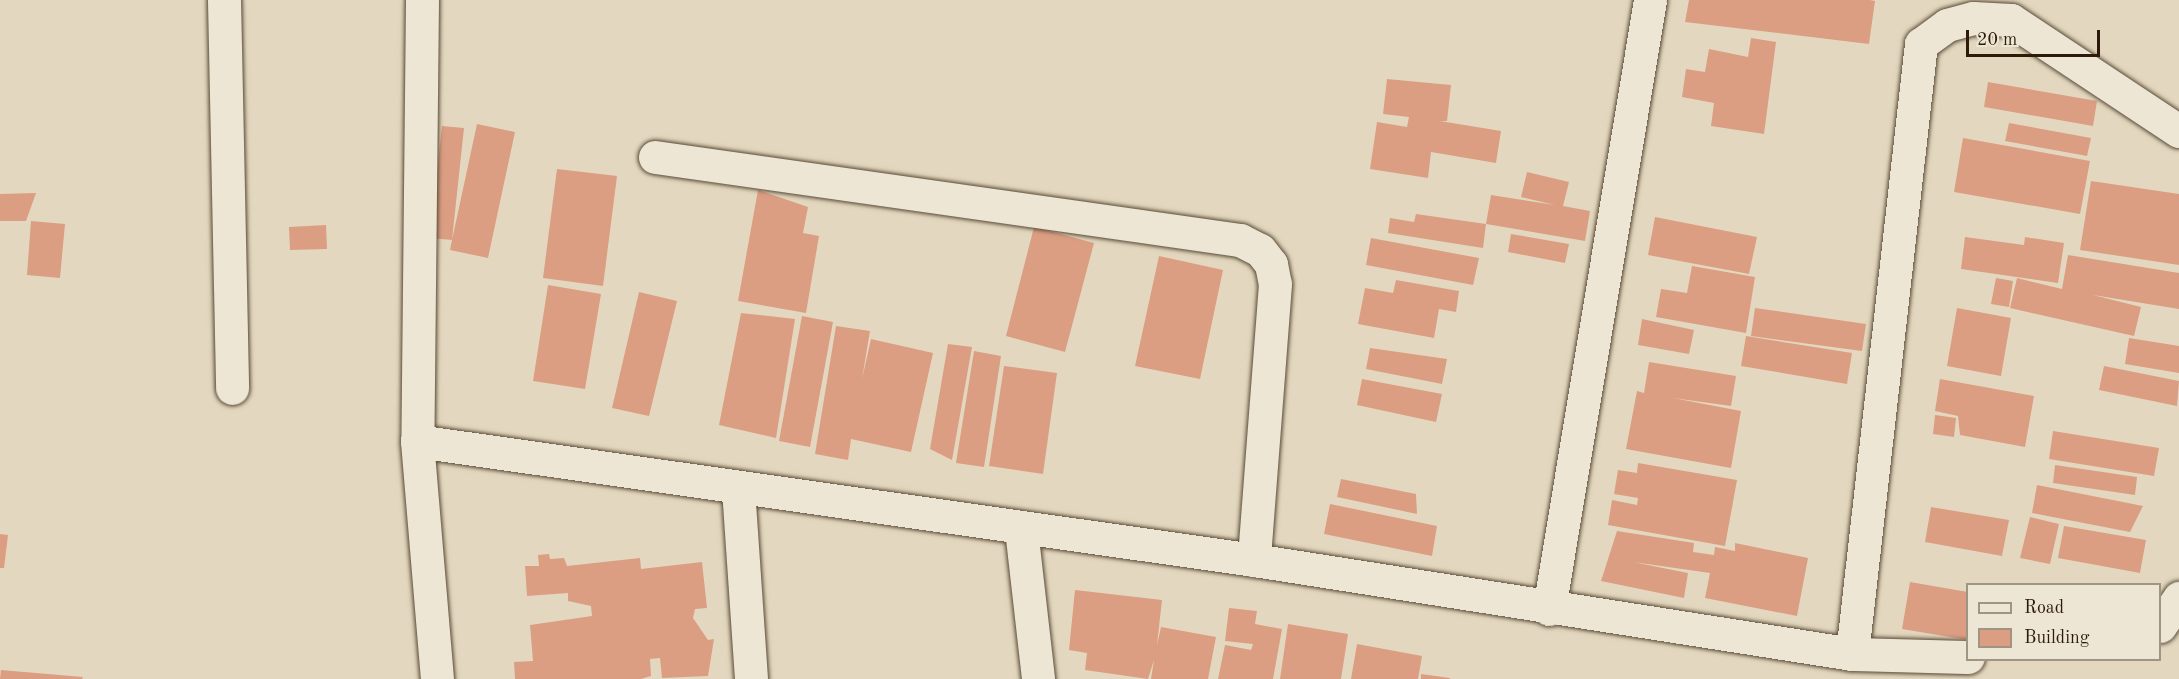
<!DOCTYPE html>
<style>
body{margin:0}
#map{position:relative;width:2179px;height:679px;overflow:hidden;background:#e3d8bf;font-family:"Old Standard TT",serif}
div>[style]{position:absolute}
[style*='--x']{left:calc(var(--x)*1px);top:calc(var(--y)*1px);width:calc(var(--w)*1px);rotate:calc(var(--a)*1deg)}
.building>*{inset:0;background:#db9e83}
.roads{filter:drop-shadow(0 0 2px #5a4a36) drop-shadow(0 0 2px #5a4a36)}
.minor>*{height:33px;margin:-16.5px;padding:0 16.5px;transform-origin:16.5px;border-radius:16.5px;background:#ede6d5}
span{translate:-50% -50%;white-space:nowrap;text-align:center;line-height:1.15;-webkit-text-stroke:4.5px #ede6d5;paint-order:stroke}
.legend{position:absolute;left:1966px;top:583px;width:195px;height:78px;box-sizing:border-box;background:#ede6d5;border:2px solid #a09483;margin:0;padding:8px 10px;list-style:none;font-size:18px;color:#2d1a08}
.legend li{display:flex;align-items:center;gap:12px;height:30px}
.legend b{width:30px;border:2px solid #a09483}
.scale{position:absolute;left:1966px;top:30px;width:134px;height:27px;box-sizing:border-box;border:3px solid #2d1a08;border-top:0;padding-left:8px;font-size:18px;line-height:21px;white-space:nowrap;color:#2d1a08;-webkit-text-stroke:4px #ede6d5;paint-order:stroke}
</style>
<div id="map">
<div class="building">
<i style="clip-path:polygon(1689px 0,1870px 0,1875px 1px,1869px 44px,1685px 22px)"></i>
<i style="clip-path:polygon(1751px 38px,1776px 42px,1764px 134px,1711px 126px,1714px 103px,1682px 97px,1686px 69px,1705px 72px,1709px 49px,1748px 57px)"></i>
<i style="clip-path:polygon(1387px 79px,1451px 85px,1447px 121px,1440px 121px,1501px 131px,1496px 163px,1431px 152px,1428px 178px,1370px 169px,1377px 122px,1407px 127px,1409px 117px,1383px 114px)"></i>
<i style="clip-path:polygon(1988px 82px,2097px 101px,2093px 126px,1984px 107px)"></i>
<i style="clip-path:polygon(2009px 123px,2091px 138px,2087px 156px,2005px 141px)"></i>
<i style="clip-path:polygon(477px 124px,515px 132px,488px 258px,450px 250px,452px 240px,430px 238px,442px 126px,464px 128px,452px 240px)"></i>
<i style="clip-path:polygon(1963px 138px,2090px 161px,2080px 214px,1954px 192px)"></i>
<i style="clip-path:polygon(557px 169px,617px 176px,603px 286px,543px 278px)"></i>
<i style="clip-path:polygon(1527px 172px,1569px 182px,1563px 206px,1590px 211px,1585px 241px,1486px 224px,1483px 248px,1388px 233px,1390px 218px,1414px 222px,1416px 214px,1486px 224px,1491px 195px,1555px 205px,1521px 197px)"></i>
<i style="clip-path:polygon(2091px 181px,2179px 194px,2179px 265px,2080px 250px)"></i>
<i style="clip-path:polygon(758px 190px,808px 207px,803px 233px,819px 236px,806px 313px,738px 301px)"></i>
<i style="clip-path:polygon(36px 193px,26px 221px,0 221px,0 194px)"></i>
<i style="clip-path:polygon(1655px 217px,1757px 237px,1749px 274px,1648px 255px)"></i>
<i style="clip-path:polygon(31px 221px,65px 224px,60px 278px,27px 275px)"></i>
<i style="clip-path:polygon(326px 225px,327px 249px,290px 250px,289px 227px)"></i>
<i style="clip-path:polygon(1034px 227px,1094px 243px,1065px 352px,1006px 336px)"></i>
<i style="clip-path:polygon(1511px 234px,1569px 244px,1565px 263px,1508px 252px)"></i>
<i style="clip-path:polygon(1965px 237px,2024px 245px,2025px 237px,2064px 243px,2058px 283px,1961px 269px)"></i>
<i style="clip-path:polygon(1371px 238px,1479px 258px,1473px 285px,1366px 265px)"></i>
<i style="clip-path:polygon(2068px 255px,2179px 273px,2179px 309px,2093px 295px,2141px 307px,2134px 336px,2010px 308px,2017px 278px,2062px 289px)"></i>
<i style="clip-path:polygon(1159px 256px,1223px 270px,1200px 379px,1135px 366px)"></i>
<i style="clip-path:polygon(1692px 266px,1755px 277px,1746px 333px,1656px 317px,1661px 289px,1687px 293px)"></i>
<i style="clip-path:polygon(1996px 278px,2013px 281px,2009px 307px,1991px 304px)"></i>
<i style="clip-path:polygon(1396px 280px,1459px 291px,1456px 312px,1439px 309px,1434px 338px,1358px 324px,1365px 288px,1393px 293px)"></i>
<i style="clip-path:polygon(548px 285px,601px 294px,585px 389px,533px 381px)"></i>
<i style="clip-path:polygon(639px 292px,677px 301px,649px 416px,612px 408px)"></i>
<i style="clip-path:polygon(1755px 308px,1866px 324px,1862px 351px,1751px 336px)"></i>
<i style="clip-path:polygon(1957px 308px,2011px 318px,2001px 376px,1947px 366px)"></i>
<i style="clip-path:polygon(741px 313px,795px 319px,776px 438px,719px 425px)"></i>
<i style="clip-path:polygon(802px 316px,833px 322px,810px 447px,779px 441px)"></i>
<i style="clip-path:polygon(1642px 319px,1694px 330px,1689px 354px,1638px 345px)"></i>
<i style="clip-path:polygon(836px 326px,870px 331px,862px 379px,871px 339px,933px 353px,911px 452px,851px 439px,848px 460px,815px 454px)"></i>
<i style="clip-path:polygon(1746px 336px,1852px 353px,1847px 384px,1741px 366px)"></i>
<i style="clip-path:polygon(2129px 338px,2179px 346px,2179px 373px,2125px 364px)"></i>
<i style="clip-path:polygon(948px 344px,972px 347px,952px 460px,930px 449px)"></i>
<i style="clip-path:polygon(1370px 348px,1447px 359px,1442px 384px,1366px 369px)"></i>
<i style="clip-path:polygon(974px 351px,1001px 356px,984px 467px,956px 463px)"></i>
<i style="clip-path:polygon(1649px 362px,1736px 376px,1731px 406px,1673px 398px,1741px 411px,1731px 468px,1626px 449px,1637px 391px,1644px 393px)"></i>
<i style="clip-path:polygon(1004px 366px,1057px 373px,1043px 474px,989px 466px)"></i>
<i style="clip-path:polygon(2104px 366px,2179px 381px,2177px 406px,2099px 390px)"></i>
<i style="clip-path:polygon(1362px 379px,1442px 394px,1436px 422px,1357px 405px)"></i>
<i style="clip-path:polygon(1940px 379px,2034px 396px,2025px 447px,1960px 435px,1958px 416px,1935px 411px)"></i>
<i style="clip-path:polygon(1935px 415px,1956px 418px,1954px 437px,1933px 434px)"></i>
<i style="clip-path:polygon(2053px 431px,2159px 448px,2154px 476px,2049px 459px)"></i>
<i style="clip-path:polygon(1638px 463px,1737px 480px,1725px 546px,1608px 525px,1612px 500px,1637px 505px,1638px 498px,1614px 494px,1618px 470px,1637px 473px)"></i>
<i style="clip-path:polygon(2055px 465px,2137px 477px,2135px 495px,2053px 483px)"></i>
<i style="clip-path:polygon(1341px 479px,1416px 494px,1417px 514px,1337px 497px)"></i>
<i style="clip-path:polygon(2037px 485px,2143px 506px,2130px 532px,2032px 513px)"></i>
<i style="clip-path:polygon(1330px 504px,1437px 526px,1432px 556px,1324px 534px)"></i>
<i style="clip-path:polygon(1931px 507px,2009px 520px,2002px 556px,1925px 542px)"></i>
<i style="clip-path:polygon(2030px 517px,2059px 524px,2050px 564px,2020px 558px)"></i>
<i style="clip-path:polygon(2064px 526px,2146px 540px,2140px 573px,2058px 558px)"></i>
<i style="clip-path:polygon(1617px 531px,1694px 543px,1693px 552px,1714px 555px,1715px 547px,1735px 551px,1735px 543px,1808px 558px,1797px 616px,1705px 598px,1710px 573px,1633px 562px,1688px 573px,1684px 598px,1601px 581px)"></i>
<i style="clip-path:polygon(0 534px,8px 535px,4px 568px,0 568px)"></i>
<i style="clip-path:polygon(549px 554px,550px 559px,564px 558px,567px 566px,640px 558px,641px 569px,702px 562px,707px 608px,695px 609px,693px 618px,708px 640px,714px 639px,708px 676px,662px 678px,660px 658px,650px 659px,651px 676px,641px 679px,515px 679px,514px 662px,533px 661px,530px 625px,592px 616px,591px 606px,568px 601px,568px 593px,527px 596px,525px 566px,539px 566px,538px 555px)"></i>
<i style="clip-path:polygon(1910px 582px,1968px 592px,1968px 640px,1902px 629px)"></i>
<i style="clip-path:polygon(1075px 590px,1162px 600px,1157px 645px,1161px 627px,1216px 637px,1208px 679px,1151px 679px,1154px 660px,1148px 679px,1085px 670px,1087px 653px,1069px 650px)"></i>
<i style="clip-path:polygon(1229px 608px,1257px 611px,1255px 624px,1282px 629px,1273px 679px,1218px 679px,1225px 645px,1251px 650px,1253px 644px,1225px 641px)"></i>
<i style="clip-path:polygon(1288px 624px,1348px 634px,1341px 679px,1280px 679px)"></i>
<i style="clip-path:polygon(1357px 644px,1422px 656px,1418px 679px,1351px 679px)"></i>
<i style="clip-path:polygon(1px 670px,83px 677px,82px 679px,0 679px)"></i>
<i style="clip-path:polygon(1421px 674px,1450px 678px,1450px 679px,1421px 679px)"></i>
</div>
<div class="roads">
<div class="minor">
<i style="--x:224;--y:0;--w:388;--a:88.8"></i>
<i style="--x:422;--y:0;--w:441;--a:90.6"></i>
<i style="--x:417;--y:441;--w:239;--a:85.2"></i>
<i style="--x:655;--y:157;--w:591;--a:8.08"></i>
<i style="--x:1240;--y:240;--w:22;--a:27"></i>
<i style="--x:1260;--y:250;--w:18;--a:52"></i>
<i style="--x:1271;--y:264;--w:20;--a:79"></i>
<i style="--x:1275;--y:284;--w:277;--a:94.4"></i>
<i style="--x:417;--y:441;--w:845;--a:8.09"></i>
<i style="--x:1254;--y:560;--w:605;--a:8.93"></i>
<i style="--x:1852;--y:654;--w:116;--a:1.5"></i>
<i style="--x:738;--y:488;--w:191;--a:86.1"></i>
<i style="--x:1021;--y:529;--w:151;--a:83.5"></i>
<i style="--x:1549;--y:609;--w:617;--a:-80.58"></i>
<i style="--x:2160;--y:626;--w:34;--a:-56"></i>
<i style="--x:1852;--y:654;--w:614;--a:-83.55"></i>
<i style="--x:1921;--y:44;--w:32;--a:-36"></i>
<i style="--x:1947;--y:25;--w:27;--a:-15"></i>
<i style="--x:1973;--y:18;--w:38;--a:3"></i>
<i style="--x:2011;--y:20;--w:201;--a:33.5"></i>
</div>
</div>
<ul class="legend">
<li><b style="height:8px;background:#ede6d5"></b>Road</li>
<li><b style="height:16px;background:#db9e83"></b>Building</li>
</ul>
<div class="scale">20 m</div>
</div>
